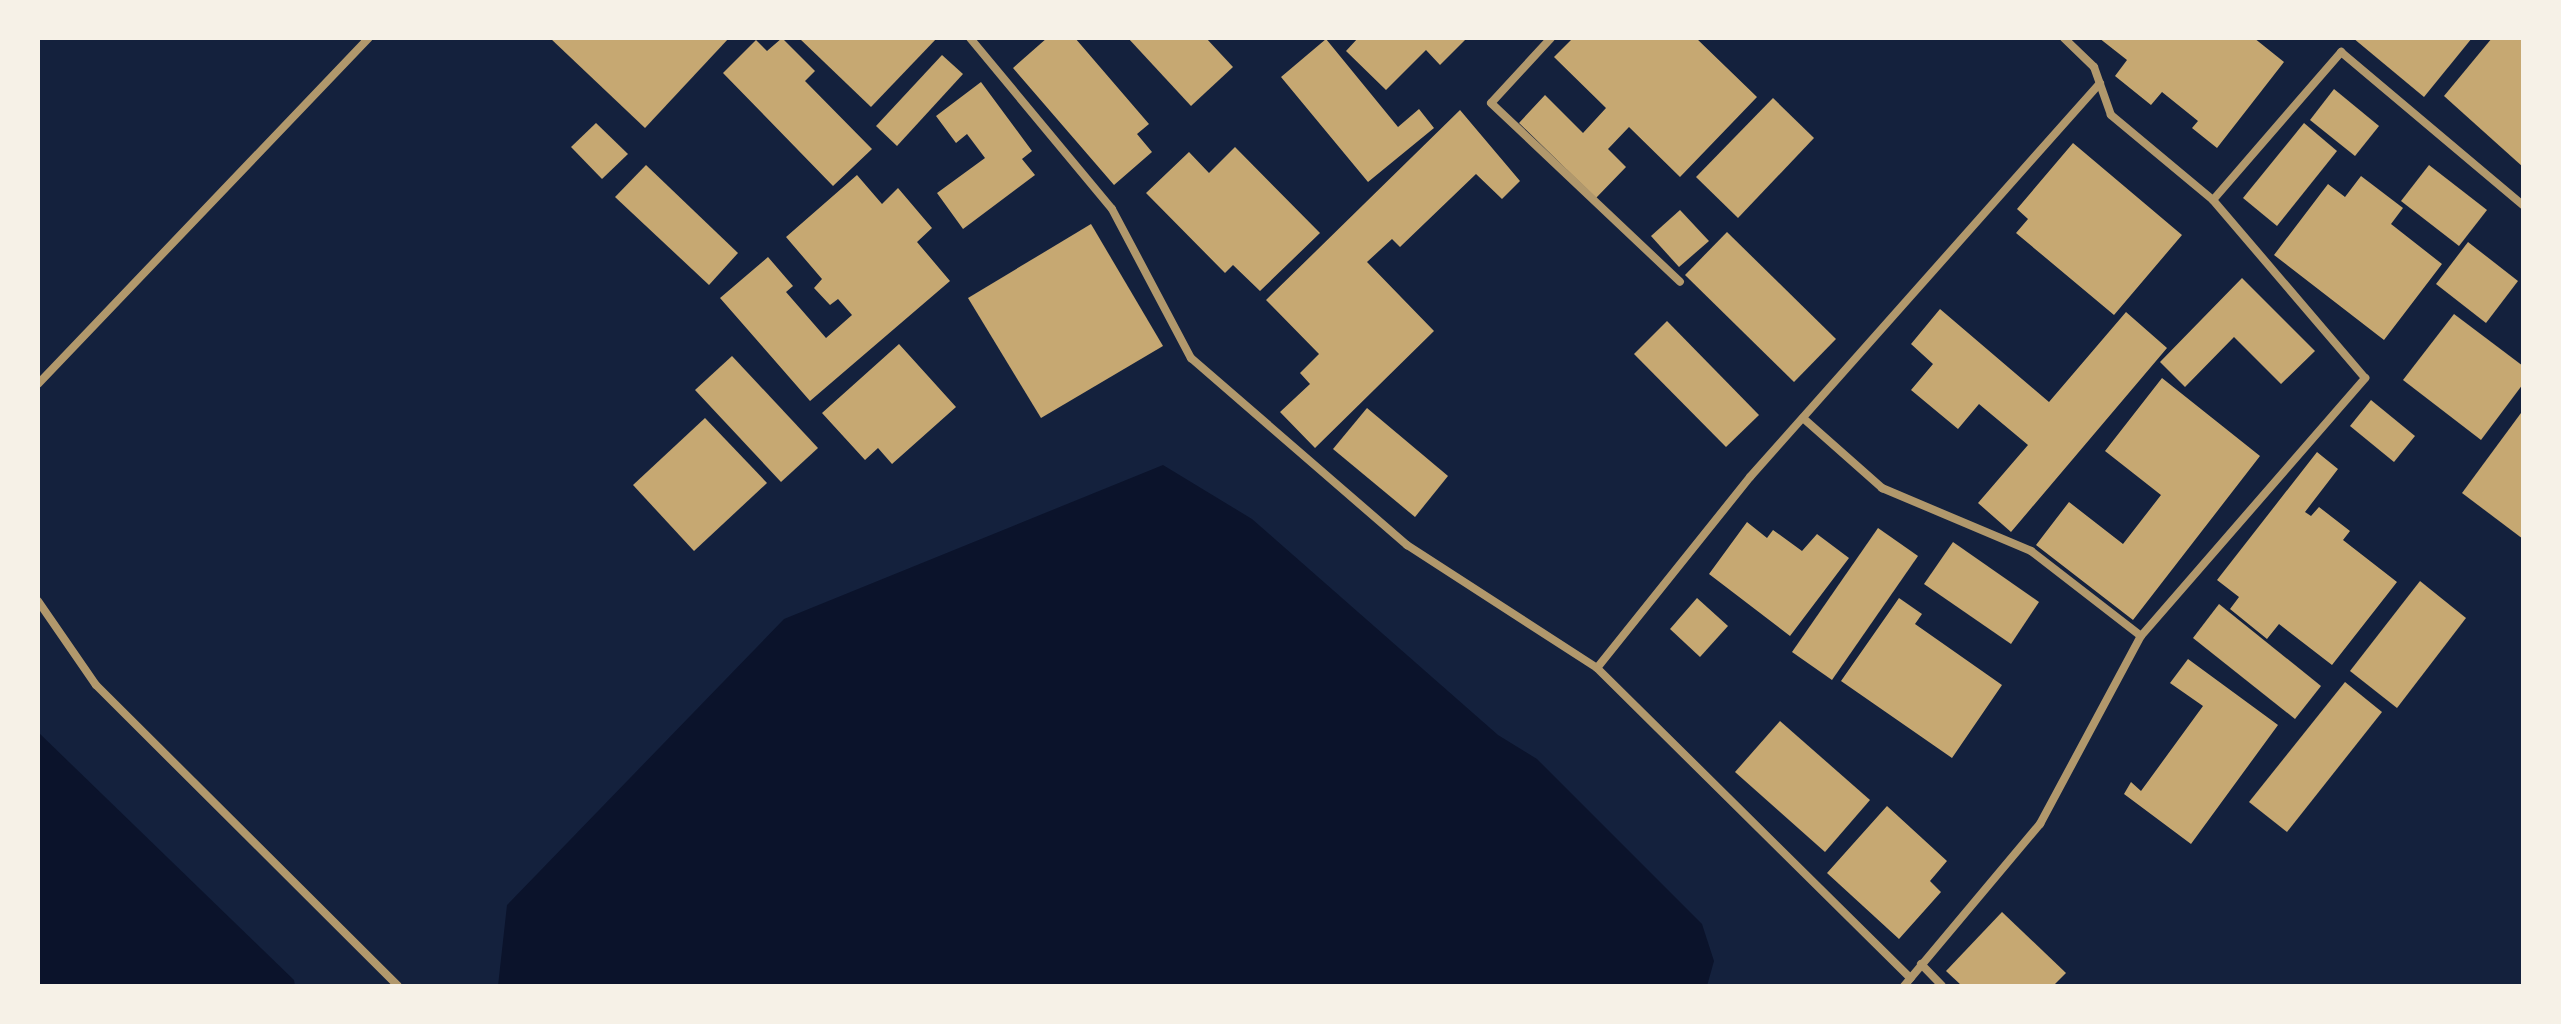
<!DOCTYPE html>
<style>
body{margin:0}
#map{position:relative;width:2561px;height:1024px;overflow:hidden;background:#14213d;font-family:"Roboto Condensed",sans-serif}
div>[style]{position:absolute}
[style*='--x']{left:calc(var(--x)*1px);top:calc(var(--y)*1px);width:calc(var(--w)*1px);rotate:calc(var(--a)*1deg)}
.water>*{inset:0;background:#0b132b}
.building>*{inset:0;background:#c6a872}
.minor>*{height:8px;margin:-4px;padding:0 4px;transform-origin:4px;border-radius:4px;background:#b1986c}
span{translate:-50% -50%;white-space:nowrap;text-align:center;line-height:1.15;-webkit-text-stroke:6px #f6f1e7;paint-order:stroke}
.frame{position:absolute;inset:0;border:40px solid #f6f1e7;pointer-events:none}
</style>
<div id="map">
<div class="water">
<i style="clip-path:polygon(1163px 465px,1252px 519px,1498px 735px,1537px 759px,1702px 924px,1714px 961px,1707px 986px,498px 986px,507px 905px,784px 619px)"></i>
<i style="clip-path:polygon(38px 732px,294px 980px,295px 986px,38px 986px)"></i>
</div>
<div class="building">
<i style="clip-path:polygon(550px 38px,729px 38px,645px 128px)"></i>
<i style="clip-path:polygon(782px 38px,815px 71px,805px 81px,872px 149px,833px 186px,723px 73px,756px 40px,767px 51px)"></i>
<i style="clip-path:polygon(799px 38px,937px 38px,871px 107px)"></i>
<i style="clip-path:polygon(1047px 38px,1075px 38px,1149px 124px,1137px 134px,1152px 152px,1114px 185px,1013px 68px)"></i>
<i style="clip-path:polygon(1128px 38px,1206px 38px,1233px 67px,1191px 106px)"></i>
<i style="clip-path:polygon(1358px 38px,1467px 38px,1440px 65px,1426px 50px,1386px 90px,1346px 51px)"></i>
<i style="clip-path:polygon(1573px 38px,1696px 38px,1757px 97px,1680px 177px,1629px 127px,1608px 149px,1626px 167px,1596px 198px,1519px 123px,1545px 95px,1583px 133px,1606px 108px,1554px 57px)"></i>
<i style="clip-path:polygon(2099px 38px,2254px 38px,2284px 62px,2217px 148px,2192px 128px,2198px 121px,2162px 92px,2151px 105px,2115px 76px,2127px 60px)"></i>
<i style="clip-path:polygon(2353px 38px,2472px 38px,2424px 97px)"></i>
<i style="clip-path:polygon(2492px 38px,2523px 38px,2523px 167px,2444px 96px)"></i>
<i style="clip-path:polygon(1326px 39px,1398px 127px,1419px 109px,1434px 128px,1368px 182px,1281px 77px)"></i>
<i style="clip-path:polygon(942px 55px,963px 74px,897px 146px,876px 126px)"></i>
<i style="clip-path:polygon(981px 82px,1032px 151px,1022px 159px,1035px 175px,963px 229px,937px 193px,985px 158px,967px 134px,956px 143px,936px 116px)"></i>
<i style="clip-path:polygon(2334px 89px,2379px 126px,2355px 156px,2310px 120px)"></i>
<i style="clip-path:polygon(1773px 98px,1814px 138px,1738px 218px,1696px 177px)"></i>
<i style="clip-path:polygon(1460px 110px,1520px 181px,1502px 199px,1476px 174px,1400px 247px,1392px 239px,1367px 262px,1434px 331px,1315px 448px,1280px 412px,1310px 384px,1300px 373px,1319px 354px,1266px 300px)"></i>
<i style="clip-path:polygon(596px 123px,628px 154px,602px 179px,571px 147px)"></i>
<i style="clip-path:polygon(2304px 123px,2337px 151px,2277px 226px,2243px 198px)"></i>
<i style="clip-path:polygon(2073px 143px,2182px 235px,2114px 315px,2016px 233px,2028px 219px,2017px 209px)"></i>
<i style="clip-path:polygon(1235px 147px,1320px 233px,1260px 291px,1233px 265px,1225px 273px,1146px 193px,1189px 152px,1209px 173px)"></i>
<i style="clip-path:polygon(646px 165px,738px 253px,709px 285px,615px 197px)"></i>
<i style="clip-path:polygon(2429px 165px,2487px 210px,2459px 246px,2401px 201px)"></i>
<i style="clip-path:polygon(857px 175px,882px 204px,898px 188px,932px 228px,917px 242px,950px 281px,810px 401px,720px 298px,768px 257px,793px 286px,786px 292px,826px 338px,852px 315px,838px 299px,830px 305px,814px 288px,822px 279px,786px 237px)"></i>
<i style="clip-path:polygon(2361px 176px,2403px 208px,2391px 224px,2442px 264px,2384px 340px,2274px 255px,2328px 184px,2345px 197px)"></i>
<i style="clip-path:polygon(1680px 210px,1709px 241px,1679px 267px,1651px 236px)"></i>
<i style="clip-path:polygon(1091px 224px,1163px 346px,1041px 418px,968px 298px)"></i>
<i style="clip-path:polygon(1727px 232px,1836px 339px,1794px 382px,1685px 275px)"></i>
<i style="clip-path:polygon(2468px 242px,2518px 281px,2486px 323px,2436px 284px)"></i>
<i style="clip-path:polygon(2242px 278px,2315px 351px,2281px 384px,2234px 337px,2185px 387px,2160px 362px)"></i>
<i style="clip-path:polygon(1940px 309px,2049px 402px,2126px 312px,2167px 348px,2011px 532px,1978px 503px,2028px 445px,1979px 404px,1958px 429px,1911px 390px,1933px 364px,1911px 344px)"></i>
<i style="clip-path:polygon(2454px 314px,2523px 366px,2523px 384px,2481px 440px,2403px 380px)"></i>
<i style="clip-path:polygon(1667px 321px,1759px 415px,1726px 447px,1634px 354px)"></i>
<i style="clip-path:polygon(899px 344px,956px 407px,892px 464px,878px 448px,865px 460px,822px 413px)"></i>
<i style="clip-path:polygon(732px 356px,818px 448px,781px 482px,695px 390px)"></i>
<i style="clip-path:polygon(2162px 378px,2260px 456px,2133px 620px,2036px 545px,2069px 502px,2123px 544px,2161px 495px,2105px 451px)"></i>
<i style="clip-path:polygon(2371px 400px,2415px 436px,2394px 462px,2350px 426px)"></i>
<i style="clip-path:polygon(1367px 408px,1448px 476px,1415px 517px,1333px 449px)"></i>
<i style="clip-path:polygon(2521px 413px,2523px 415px,2523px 539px,2462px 493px)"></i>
<i style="clip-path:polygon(705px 418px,767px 483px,694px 551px,633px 485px)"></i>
<i style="clip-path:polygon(2317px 452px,2338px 469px,2305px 512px,2311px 516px,2319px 507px,2350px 531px,2343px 540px,2397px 582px,2332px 665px,2279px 624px,2267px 639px,2230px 609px,2239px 597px,2217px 580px)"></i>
<i style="clip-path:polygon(1747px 522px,1767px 538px,1773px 530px,1802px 551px,1817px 534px,1849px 558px,1790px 636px,1709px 574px)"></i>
<i style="clip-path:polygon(1878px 528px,1918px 556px,1832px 680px,1792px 652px)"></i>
<i style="clip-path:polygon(1953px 542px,2039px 602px,2011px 644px,1924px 584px)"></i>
<i style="clip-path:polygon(2420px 581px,2466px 618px,2397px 708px,2350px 671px)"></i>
<i style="clip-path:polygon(1697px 598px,1728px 626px,1700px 657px,1670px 629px)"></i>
<i style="clip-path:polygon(1899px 598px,1922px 614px,1915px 624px,2002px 685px,1952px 758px,1841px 681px)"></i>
<i style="clip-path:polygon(2219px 604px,2321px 686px,2295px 719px,2193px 638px)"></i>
<i style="clip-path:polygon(2188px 659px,2278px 725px,2191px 844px,2124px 794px,2131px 782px,2141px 791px,2203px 706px,2170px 683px)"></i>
<i style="clip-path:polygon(2345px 682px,2382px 712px,2287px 832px,2249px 802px)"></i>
<i style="clip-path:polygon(1780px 721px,1870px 800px,1825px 852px,1735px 772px)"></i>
<i style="clip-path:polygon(1887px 806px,1947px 861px,1930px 881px,1941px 892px,1899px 939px,1827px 873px)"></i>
<i style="clip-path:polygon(2002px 912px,2066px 973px,2053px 986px,1962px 986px,1946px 971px)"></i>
</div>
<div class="minor">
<i style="--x:970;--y:38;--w:222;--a:50.3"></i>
<i style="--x:1112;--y:209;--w:169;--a:62.1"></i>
<i style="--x:1191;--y:358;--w:286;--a:40.9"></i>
<i style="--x:1407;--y:545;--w:226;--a:32.9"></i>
<i style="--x:1597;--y:668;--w:441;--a:44.7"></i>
<i style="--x:1551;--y:38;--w:88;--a:132.7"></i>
<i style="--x:1491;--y:103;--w:260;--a:43.4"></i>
<i style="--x:2213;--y:200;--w:196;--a:-49.1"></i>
<i style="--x:2341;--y:52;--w:238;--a:40.1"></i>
<i style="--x:38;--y:384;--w:479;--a:-46.3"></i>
<i style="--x:1803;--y:418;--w:106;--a:41.5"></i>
<i style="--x:1882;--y:488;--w:162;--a:22.9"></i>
<i style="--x:2031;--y:551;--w:139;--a:37.7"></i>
<i style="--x:38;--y:601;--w:102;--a:55.4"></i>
<i style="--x:96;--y:685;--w:426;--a:44.9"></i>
<i style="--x:1597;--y:668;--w:245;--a:-51.3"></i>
<i style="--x:1750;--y:477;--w:527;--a:-48.38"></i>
<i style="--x:1921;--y:964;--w:30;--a:46"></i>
<i style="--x:1904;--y:986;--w:212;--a:-50"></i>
<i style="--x:2040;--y:824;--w:213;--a:-61.8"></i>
<i style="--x:2141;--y:636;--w:342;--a:-49"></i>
<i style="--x:2365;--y:378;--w:234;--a:-130.5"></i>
<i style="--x:2213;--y:200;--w:133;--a:-140.2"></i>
<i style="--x:2111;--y:115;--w:51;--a:-109.5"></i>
<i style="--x:2094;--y:67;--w:42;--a:-136"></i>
</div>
<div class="frame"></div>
</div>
